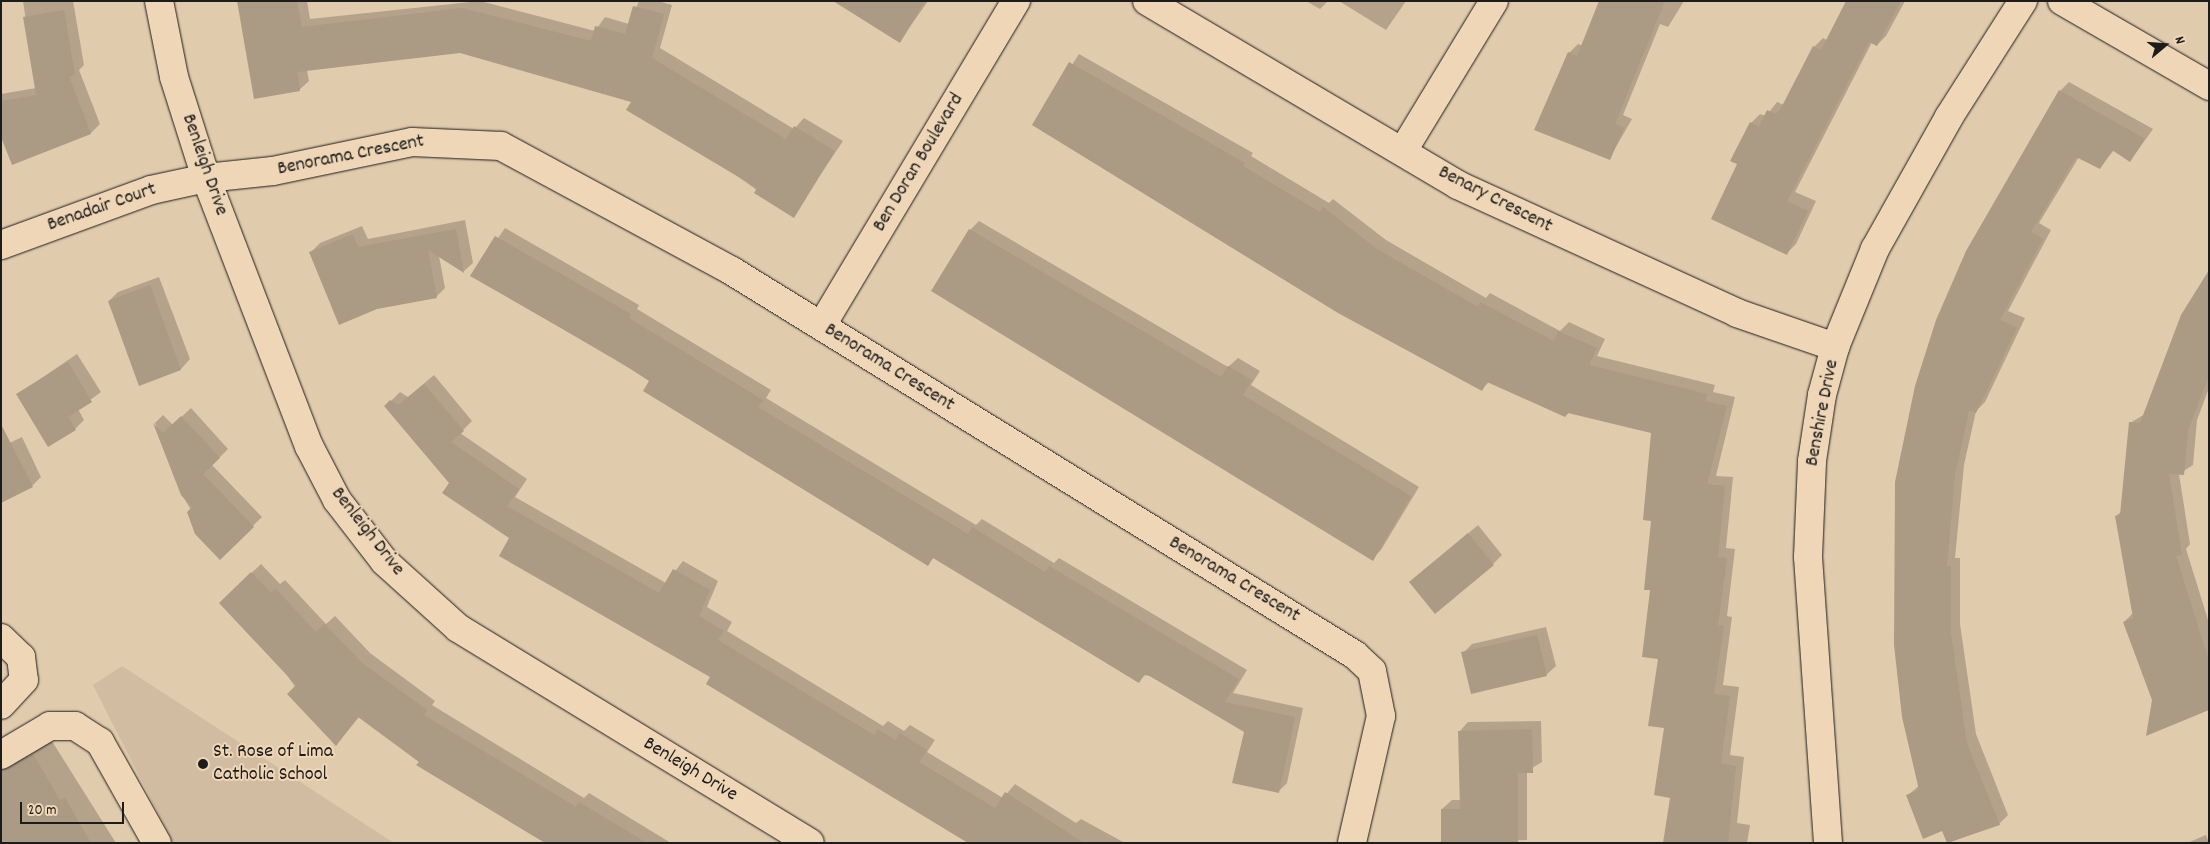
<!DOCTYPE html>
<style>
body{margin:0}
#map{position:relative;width:2210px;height:844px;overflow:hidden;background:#e1cbad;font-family:Dekko,sans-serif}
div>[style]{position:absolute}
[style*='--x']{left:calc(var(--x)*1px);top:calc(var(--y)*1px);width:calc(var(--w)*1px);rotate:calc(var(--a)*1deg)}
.built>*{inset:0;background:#d1bca1}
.shadow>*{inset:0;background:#0003}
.building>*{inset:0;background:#ab9a84}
.roads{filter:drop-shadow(0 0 1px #1c1c1c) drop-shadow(0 0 1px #1c1c1c)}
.minor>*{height:28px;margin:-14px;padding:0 14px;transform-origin:14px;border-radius:14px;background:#eed6b6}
.dots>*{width:14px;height:14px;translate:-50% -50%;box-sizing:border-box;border:2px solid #eed6b6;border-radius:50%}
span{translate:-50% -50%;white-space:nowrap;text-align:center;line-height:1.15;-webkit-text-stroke:4px #eed6b6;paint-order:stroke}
.street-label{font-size:20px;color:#1c1c1c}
.poi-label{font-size:20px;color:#1c1c1c}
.left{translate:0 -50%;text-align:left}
.frame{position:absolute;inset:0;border:2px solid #1c1c1c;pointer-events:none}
.north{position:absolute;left:2140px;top:20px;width:50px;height:50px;-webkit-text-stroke:4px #eed6b6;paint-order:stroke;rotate:72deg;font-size:14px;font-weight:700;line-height:20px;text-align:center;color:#1c1c1c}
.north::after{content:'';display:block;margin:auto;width:18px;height:22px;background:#1c1c1c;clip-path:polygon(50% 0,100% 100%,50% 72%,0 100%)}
.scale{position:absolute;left:20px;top:802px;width:104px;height:22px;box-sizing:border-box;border:2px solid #1c1c1c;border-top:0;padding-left:6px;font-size:15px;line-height:18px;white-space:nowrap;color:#1c1c1c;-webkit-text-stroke:4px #eed6b6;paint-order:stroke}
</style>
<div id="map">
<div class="built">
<i style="clip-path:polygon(122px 666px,394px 843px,173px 843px,93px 685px)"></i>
</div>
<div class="shadow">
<i style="clip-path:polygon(23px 1px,73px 1px,84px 65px,79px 70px,100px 124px,91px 133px,13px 163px,1px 134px,1px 94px,36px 88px)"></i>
<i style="clip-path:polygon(239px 1px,307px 1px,310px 19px,480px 1px,595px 31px,605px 17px,629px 24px,639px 1px,658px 1px,672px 5px,660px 48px,794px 129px,804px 118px,843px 141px,793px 216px,633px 101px,460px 51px,307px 70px,309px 81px,299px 90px)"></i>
<i style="clip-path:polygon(872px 1px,928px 1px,900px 41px)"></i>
<i style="clip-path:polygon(1306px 1px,1328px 1px,1320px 9px)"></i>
<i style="clip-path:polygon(1339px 1px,1406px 1px,1386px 30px)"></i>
<i style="clip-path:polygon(1600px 1px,1684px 1px,1668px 27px,1660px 24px,1623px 115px,1632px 119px,1609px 159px,1569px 53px,1578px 44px,1583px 46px)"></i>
<i style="clip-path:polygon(1847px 1px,1905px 1px,1886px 36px,1877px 45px,1872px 42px,1795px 192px,1816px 201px,1796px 244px,1787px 253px,1738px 164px,1751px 123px,1760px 114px,1766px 116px,1777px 102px,1784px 105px,1814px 47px,1823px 38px,1827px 40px)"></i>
<i style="clip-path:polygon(1079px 54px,1253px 153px,1251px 156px,1329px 203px,1333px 199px,1386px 240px,1486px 298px,1490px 293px,1560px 331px,1569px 322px,1605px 339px,1597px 356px,1715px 385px,1713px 392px,1735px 397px,1716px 476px,1733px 477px,1726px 548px,1735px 549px,1727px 616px,1732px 617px,1723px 685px,1739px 687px,1730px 755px,1744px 757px,1737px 823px,1750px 825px,1747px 843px,1664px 843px,1672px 797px,1652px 589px,1653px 433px,1570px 412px,1565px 416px,1489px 382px,1482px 389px,1034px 125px)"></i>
<i style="clip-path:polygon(2069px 82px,2153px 129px,2130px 161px,2114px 150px,2100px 168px,2079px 157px,2039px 223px,2051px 230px,2008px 311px,2025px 318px,1985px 402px,1976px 411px,1964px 465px,1955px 558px,1960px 558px,1960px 624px,1976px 734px,2008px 815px,1999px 824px,1948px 843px,1943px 829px,1907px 796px,1920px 785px,1896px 645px,1896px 482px,2060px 91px)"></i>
<i style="clip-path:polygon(465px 220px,473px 263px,464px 271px,439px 256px,445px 288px,436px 297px,377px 308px,311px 252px,320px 243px,362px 226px,368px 239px)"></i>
<i style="clip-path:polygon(979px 221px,1228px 367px,1238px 358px,1260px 371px,1251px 385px,1419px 487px,1381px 550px,1372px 559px,970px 230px)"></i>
<i style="clip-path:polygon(505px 228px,639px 305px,637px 309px,771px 390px,766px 398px,976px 525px,982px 519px,1054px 563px,1059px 558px,1247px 670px,1233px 693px,1303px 708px,1287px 783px,1278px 792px,1245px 731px,1146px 674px,1138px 682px,934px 557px,928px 564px,651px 381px,472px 276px)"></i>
<i style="clip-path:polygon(2209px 272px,2209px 388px,2197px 420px,2193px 465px,2179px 474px,2190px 544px,2186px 549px,2209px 623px,2209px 708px,2154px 700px,2124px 622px,2133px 613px,2116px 516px,2122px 511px,2130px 423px,2145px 414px)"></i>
<i style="clip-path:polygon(159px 277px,190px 359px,181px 369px,140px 384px,109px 301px,118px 292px)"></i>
<i style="clip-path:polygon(77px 354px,101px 392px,78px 409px,84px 420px,75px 429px,18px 394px)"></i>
<i style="clip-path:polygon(434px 375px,472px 421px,460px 433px,527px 479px,515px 497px,666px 583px,683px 561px,718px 581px,707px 607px,732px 622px,727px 631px,883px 726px,888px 721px,904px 731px,910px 725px,935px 740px,927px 752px,1003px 798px,1015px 784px,1076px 823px,1081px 819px,1125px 843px,981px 843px,711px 677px,511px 538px,450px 483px,386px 406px,400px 392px,408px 397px)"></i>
<i style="clip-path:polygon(191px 408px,228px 449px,212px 465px,262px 517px,220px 558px,182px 495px,155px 423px,163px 415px,173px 425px)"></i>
<i style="clip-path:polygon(22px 437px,41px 477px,32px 486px,1px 447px)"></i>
<i style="clip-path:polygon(1478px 525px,1502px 555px,1493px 564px,1411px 582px)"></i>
<i style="clip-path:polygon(261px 564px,280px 584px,285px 580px,326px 624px,335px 616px,370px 653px,435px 701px,432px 705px,584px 798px,589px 793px,671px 843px,548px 843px,420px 761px,360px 716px,336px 745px,230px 594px)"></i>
<i style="clip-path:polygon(1546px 627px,1556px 666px,1546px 675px,1463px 653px,1472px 644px)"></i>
<i style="clip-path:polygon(1541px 721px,1542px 762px,1527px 771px,1527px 840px,1443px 843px,1442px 809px,1452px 800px,1461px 800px,1459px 732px,1468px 722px)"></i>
<i style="clip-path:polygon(50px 738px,116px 843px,1px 843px,1px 765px)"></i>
<i style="clip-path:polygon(2206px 835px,2209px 843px,2187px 843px)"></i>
</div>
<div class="building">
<i style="clip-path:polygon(237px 1px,297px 1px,302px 27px,462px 8px,591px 41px,595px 26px,625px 34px,633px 6px,664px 14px,652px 58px,786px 139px,794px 126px,835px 151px,794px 218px,754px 193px,757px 188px,626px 110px,631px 102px,460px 53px,297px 72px,300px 91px,254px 99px)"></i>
<i style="clip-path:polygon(833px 1px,925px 1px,900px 43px)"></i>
<i style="clip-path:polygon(1599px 1px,1665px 1px,1615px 124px,1624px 128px,1610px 160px,1534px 130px,1568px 52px,1577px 56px)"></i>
<i style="clip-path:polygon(1846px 1px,1901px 1px,1877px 46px,1869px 42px,1787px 201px,1808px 211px,1787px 255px,1711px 219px,1737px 164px,1730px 161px,1750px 122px,1759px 127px,1767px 110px,1776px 114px,1781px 108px,1813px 46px,1821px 50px)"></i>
<i style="clip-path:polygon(64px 10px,75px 75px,69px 76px,91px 134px,12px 165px,1px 137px,1px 101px,36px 95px,23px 17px)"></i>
<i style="clip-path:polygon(1069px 62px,1245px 163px,1243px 166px,1320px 212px,1323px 207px,1377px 249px,1478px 307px,1480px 302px,1554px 341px,1558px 331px,1597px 348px,1589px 365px,1707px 394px,1705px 401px,1727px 406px,1707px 484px,1725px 486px,1718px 557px,1727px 558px,1718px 625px,1724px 626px,1714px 694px,1730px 696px,1721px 763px,1736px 766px,1728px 843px,1663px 843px,1670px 798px,1654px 795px,1664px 728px,1648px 726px,1658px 659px,1642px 657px,1650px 590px,1644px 590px,1651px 521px,1643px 520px,1651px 433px,1568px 413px,1565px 417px,1487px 382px,1482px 391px,1338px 313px,1032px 125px)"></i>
<i style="clip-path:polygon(2059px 90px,2145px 139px,2130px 162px,2112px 150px,2100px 169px,2076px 157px,2031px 232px,2043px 239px,2000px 320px,2017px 328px,1976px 413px,1969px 410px,1955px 475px,1947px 566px,1951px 566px,1951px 634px,1967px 744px,2000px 825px,1947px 843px,1942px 831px,1923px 839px,1906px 795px,1919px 790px,1902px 717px,1894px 645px,1895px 482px,1915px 386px,1936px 320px,1966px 251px)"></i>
<i style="clip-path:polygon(456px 229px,464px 273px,428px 250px,437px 298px,377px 309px,339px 325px,309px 252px,353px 234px,358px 247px)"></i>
<i style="clip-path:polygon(969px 229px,1221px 377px,1228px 366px,1252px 380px,1243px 395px,1411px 496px,1373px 561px,931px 291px)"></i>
<i style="clip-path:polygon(495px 236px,631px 314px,629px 318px,763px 400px,758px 407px,968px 534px,972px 527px,1045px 572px,1049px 566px,1239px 679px,1225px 702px,1295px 717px,1279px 793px,1232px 783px,1244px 732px,1150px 676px,1144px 675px,1139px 683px,933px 558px,928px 566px,643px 391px,649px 381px,617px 360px,470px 276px)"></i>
<i style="clip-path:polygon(2209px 270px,2209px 376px,2188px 430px,2184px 475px,2169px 474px,2182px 555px,2176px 556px,2209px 661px,2209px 710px,2146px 736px,2152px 700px,2123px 622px,2133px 618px,2115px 516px,2120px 515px,2129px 422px,2140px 423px,2181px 315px)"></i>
<i style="clip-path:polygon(150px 285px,181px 370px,139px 386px,108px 301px)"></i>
<i style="clip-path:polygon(68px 362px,92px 402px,68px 417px,76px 430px,48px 447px,16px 394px)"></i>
<i style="clip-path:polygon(424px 384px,464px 431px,451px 442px,519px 489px,507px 506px,659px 593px,673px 569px,710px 590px,699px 616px,724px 631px,718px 640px,874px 735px,878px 729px,895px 740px,900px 733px,927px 750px,919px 762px,995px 808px,1005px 792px,1084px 843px,968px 843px,706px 684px,710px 677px,499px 556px,509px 538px,442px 493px,449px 483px,384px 406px,390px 400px,398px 405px)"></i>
<i style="clip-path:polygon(181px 416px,220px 458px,203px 474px,254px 527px,220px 560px,195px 534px,187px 512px,192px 507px,181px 495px,153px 423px,163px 433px)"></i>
<i style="clip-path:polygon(1px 424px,33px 487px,1px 503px)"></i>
<i style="clip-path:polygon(1468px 533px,1494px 565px,1435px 614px,1409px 582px)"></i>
<i style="clip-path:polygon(251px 572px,271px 593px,275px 588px,316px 632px,325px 624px,361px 662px,427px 710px,424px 715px,576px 807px,579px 802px,647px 843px,545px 843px,416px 765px,419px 762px,358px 717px,336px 746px,287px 694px,296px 685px,219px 603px)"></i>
<i style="clip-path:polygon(1537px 635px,1547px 676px,1471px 694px,1461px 652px)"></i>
<i style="clip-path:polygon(1532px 729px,1533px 773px,1518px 773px,1518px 843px,1441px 843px,1441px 809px,1460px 809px,1458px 731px)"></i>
<i style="clip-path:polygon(33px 754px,60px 800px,65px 798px,91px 843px,1px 843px,1px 771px)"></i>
</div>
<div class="roads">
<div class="minor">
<i style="--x:159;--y:1;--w:77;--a:78.8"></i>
<i style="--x:174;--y:77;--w:106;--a:72.4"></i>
<i style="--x:206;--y:178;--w:287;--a:69"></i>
<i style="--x:309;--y:446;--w:61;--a:62.6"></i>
<i style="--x:337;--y:500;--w:78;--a:52.3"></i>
<i style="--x:385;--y:562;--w:98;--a:42.1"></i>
<i style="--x:458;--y:628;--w:412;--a:31.4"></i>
<i style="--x:1147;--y:1;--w:361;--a:30.6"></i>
<i style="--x:1458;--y:185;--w:307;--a:24.6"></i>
<i style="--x:1737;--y:313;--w:104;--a:19.1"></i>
<i style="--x:2062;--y:1;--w:170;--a:30"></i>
<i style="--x:1404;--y:149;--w:173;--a:-58.7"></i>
<i style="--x:1;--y:245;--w:160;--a:-20.1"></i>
<i style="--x:151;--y:190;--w:56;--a:-12.3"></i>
<i style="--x:206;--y:178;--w:67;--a:-6"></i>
<i style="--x:273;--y:171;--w:142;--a:-11.8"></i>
<i style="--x:412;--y:142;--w:89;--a:2.6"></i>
<i style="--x:501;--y:146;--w:263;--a:28.4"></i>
<i style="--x:732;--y:271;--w:732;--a:31.65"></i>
<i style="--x:1355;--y:655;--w:23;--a:43"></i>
<i style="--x:1372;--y:671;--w:46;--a:78.7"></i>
<i style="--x:1381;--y:716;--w:130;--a:102.9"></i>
<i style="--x:822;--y:325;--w:378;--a:-59.1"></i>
<i style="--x:1;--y:638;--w:28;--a:44"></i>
<i style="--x:21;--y:657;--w:23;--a:83"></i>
<i style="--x:24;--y:680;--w:34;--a:133"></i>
<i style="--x:1;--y:755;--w:57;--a:-30.6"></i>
<i style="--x:50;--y:726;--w:25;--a:0"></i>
<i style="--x:75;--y:726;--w:30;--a:33"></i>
<i style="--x:100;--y:742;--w:116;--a:60.6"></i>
<i style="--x:1828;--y:843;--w:287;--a:-94"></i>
<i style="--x:1808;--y:557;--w:96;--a:-87.6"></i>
<i style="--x:1812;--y:461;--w:67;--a:-81.4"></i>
<i style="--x:1822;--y:395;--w:50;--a:-74.8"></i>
<i style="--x:1835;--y:347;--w:106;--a:-67.8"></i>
<i style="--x:1875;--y:249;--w:151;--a:-60.7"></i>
<i style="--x:1949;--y:117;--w:138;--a:-57.5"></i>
</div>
</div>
<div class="dots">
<i style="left:203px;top:764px;background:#1c1c1c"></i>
</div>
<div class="street-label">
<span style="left:351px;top:156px;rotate:-11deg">Benorama Crescent</span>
<span style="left:919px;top:163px;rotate:-59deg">Ben Doran Boulevard</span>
<span style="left:204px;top:165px;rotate:71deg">Benleigh Drive</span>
<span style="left:1495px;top:200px;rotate:27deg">Benary Crescent</span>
<span style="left:102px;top:208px;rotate:-19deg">Benadair Court</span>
<span style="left:889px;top:368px;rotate:32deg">Benorama Crescent</span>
<span style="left:1823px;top:413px;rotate:-79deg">Benshire Drive</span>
<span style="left:367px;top:532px;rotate:52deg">Benleigh Drive</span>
<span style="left:1234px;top:580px;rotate:31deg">Benorama Crescent</span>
<span style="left:690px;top:770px;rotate:31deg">Benleigh Drive</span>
</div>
<div class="poi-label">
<span class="left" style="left:213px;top:764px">St. Rose of Lima<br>Catholic School</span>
</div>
<div class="frame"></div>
<div class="north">N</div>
<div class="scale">20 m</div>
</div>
